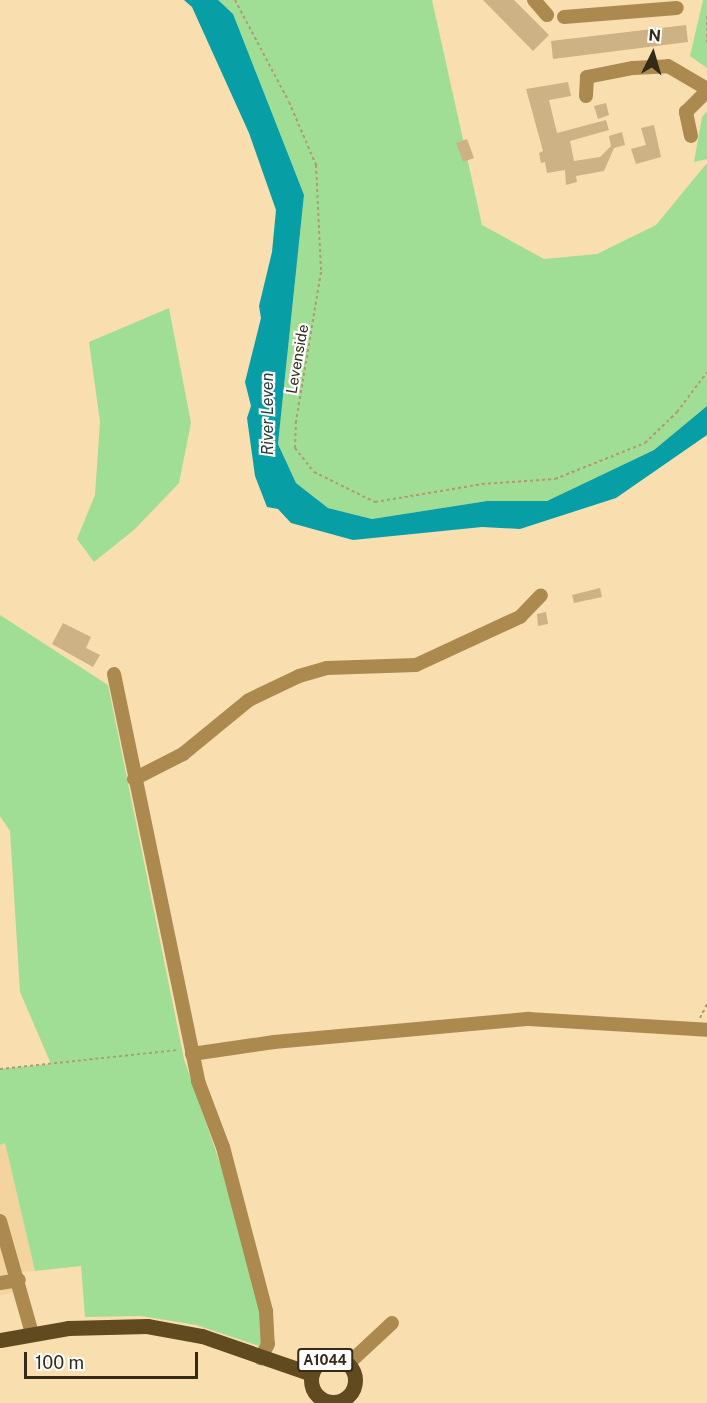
<!DOCTYPE html>
<style>
body{margin:0}
#map{position:relative;width:707px;height:1403px;overflow:hidden;background:#f9deaf;font-family:"Public Sans",sans-serif}
div>[style]{position:absolute}
[style*='--x']{left:calc(var(--x)*1px);top:calc(var(--y)*1px);width:calc(var(--w)*1px);rotate:calc(var(--a)*1deg)}
.built>*{inset:0;background:#f3d39e}
.green>*{inset:0;background:#a1de95}
.water>*{inset:0;background:#079ea5}
.building>*{inset:0;background:#cdb285}
.path>*{height:2px;margin-top:-1px;transform-origin:0;background:repeating-linear-gradient(90deg,#ae9a76 0 3px,transparent 0 6px)}
.minor>*{height:14px;margin:-7px;padding:0 7px;transform-origin:7px;border-radius:7px;background:#ac8a4f}
.major>*{height:15px;margin:-7.5px;padding:0 7.5px;transform-origin:7.5px;border-radius:7.5px;background:#614a20}
.major>.ring{margin:-7.5px;padding:0;box-sizing:content-box;background:none;border:15px solid #614a20;border-radius:50%}
span{translate:-50% -50%;white-space:nowrap;text-align:center;line-height:1.15;-webkit-text-stroke:4.5px #fff;paint-order:stroke}
.shield-label span{padding:2px 4px;background:#fff;border:2px solid;border-radius:4px;-webkit-text-stroke-width:0}
.shield-label{font-size:14px;color:#342a18;font-weight:700}
.street-label{font-size:15px;color:#342a18}
.water-label{font-size:16px;color:#213c3d;font-style:italic}
.north{position:absolute;left:623px;top:24px;width:60px;height:60px;-webkit-text-stroke:4px #fff;paint-order:stroke;rotate:5deg;font-size:16px;font-weight:700;line-height:24px;text-align:center;color:#342a18}
.north::after{content:'';display:block;margin:auto;width:21px;height:27px;background:#342a18;clip-path:polygon(50% 0,100% 100%,50% 72%,0 100%)}
.scale{position:absolute;left:24px;top:1352px;width:174px;height:27px;box-sizing:border-box;border:3px solid #342a18;border-top:0;padding-left:8px;font-size:18px;line-height:21px;white-space:nowrap;color:#342a18;-webkit-text-stroke:4px #fff;paint-order:stroke}
</style>
<div id="map">
<div class="built">
<i style="clip-path:polygon(5px 1143px,35px 1271px,17px 1272px,22px 1291px,0 1295px,0 1145px)"></i>
</div>
<div class="green">
<i style="clip-path:polygon(218px 0,432px 0,482px 225px,544px 259px,597px 254px,656px 225px,707px 163px,707px 406px,654px 450px,547px 501px,487px 501px,372px 519px,328px 508px,296px 483px,278px 444px,304px 195px)"></i>
<i style="clip-path:polygon(703px 0,707px 0,707px 68px,690px 56px)"></i>
<i style="clip-path:polygon(707px 111px,707px 159px,694px 162px,702px 117px)"></i>
<i style="clip-path:polygon(169px 308px,191px 423px,179px 483px,135px 529px,94px 562px,77px 539px,95px 495px,100px 422px,89px 342px)"></i>
<i style="clip-path:polygon(0 615px,108px 685px,184px 1059px,222px 1169px,262px 1315px,264px 1334px,259px 1346px,196px 1325px,141px 1316px,85px 1317px,81px 1266px,35px 1271px,5px 1143px,0 1145px,0 1069px,51px 1064px,20px 992px,10px 831px,0 816px)"></i>
</div>
<div class="water">
<i style="clip-path:polygon(184px 0,218px 0,233px 14px,304px 195px,278px 444px,296px 483px,328px 508px,372px 519px,487px 501px,547px 501px,654px 450px,707px 406px,707px 435px,616px 498px,520px 529px,482px 527px,353px 540px,291px 523px,278px 509px,267px 507px,255px 476px,247px 418px,251px 406px,245px 382px,261px 318px,259px 306px,272px 252px,276px 210px,249px 133px,192px 7px)"></i>
</div>
<div class="building">
<i style="clip-path:polygon(483px 0,514px 0,549px 35px,533px 51px)"></i>
<i style="clip-path:polygon(686px 25px,688px 42px,553px 59px,551px 41px)"></i>
<i style="clip-path:polygon(568px 82px,571px 96px,549px 100px,557px 133px,606px 120px,609px 130px,570px 141px,574px 161px,600px 157px,611px 146px,609px 136px,622px 132px,625px 145px,614px 148px,604px 171px,576px 176px,577px 182px,566px 185px,565px 170px,547px 173px,545px 162px,541px 163px,539px 153px,543px 151px,526px 89px)"></i>
<i style="clip-path:polygon(606px 103px,609px 115px,598px 119px,594px 106px)"></i>
<i style="clip-path:polygon(654px 125px,661px 157px,636px 164px,631px 149px,646px 145px,641px 128px)"></i>
<i style="clip-path:polygon(467px 139px,474px 158px,463px 162px,456px 143px)"></i>
<i style="clip-path:polygon(600px 588px,602px 597px,574px 603px,572px 595px)"></i>
<i style="clip-path:polygon(546px 612px,548px 624px,538px 626px,537px 614px)"></i>
<i style="clip-path:polygon(63px 623px,91px 637px,86px 648px,100px 655px,93px 667px,52px 644px)"></i>
</div>
<div class="path">
<i style="--x:235;--y:0;--w:115;--a:62.1"></i>
<i style="--x:289;--y:102;--w:69;--a:66.8"></i>
<i style="--x:316;--y:165;--w:107;--a:87.3"></i>
<i style="--x:321;--y:272;--w:151;--a:99.5"></i>
<i style="--x:296;--y:421;--w:27;--a:92"></i>
<i style="--x:295;--y:448;--w:31;--a:52"></i>
<i style="--x:314;--y:472;--w:68;--a:26.2"></i>
<i style="--x:375;--y:502;--w:109;--a:-9.5"></i>
<i style="--x:482;--y:484;--w:73;--a:-3.9"></i>
<i style="--x:555;--y:479;--w:97;--a:-21.8"></i>
<i style="--x:645;--y:443;--w:45;--a:-44.1"></i>
<i style="--x:677;--y:412;--w:50;--a:-53.1"></i>
<i style="--x:707;--y:16;--w:26;--a:90"></i>
<i style="--x:700;--y:1018;--w:16;--a:-63"></i>
<i style="--x:0;--y:1069;--w:180;--a:-6.1"></i>
</div>
<div class="minor">
<i style="--x:534;--y:0;--w:20;--a:49"></i>
<i style="--x:564;--y:17;--w:113;--a:-4.6"></i>
<i style="--x:586;--y:96;--w:19;--a:-87"></i>
<i style="--x:587;--y:77;--w:47;--a:-11.1"></i>
<i style="--x:633;--y:68;--w:35;--a:-3"></i>
<i style="--x:668;--y:66;--w:45;--a:30.5"></i>
<i style="--x:691;--y:136;--w:25;--a:-102"></i>
<i style="--x:686;--y:112;--w:30;--a:-45"></i>
<i style="--x:114;--y:674;--w:416;--a:78.3"></i>
<i style="--x:198;--y:1081;--w:71;--a:69.3"></i>
<i style="--x:223;--y:1147;--w:170;--a:75.3"></i>
<i style="--x:266;--y:1311;--w:33;--a:87"></i>
<i style="--x:268;--y:1344;--w:16;--a:117"></i>
<i style="--x:134;--y:779;--w:55;--a:-27"></i>
<i style="--x:183;--y:754;--w:85;--a:-39.3"></i>
<i style="--x:249;--y:700;--w:55;--a:-25.6"></i>
<i style="--x:299;--y:676;--w:29;--a:-16"></i>
<i style="--x:327;--y:668;--w:89;--a:-1.9"></i>
<i style="--x:416;--y:665;--w:115;--a:-24.8"></i>
<i style="--x:520;--y:617;--w:30;--a:-46"></i>
<i style="--x:192;--y:1054;--w:83;--a:-8.3"></i>
<i style="--x:274;--y:1042;--w:256;--a:-5.2"></i>
<i style="--x:529;--y:1019;--w:178;--a:3.5"></i>
<i style="--x:0;--y:1221;--w:116;--a:74.1"></i>
<i style="--x:0;--y:1283;--w:19;--a:-9"></i>
<i style="--x:348;--y:1364;--w:60;--a:-43"></i>
</div>
<div class="major">
<i style="--x:0;--y:1340;--w:69;--a:-10"></i>
<i style="--x:68;--y:1328;--w:79;--a:-1.5"></i>
<i style="--x:147;--y:1326;--w:56;--a:10.3"></i>
<i style="--x:202;--y:1336;--w:116;--a:19.1"></i>
<i class="ring" style="left:311px;top:1358px;width:29px;height:29px"></i>
</div>
<div class="shield-label">
<span style="left:325px;top:1360px">A1044</span>
</div>
<div class="street-label">
<span style="left:297px;top:359px;rotate:-80deg">Levenside</span>
</div>
<div class="water-label">
<span style="left:268px;top:414px;rotate:-90deg">River Leven</span>
</div>
<div class="north">N</div>
<div class="scale">100 m</div>
</div>
